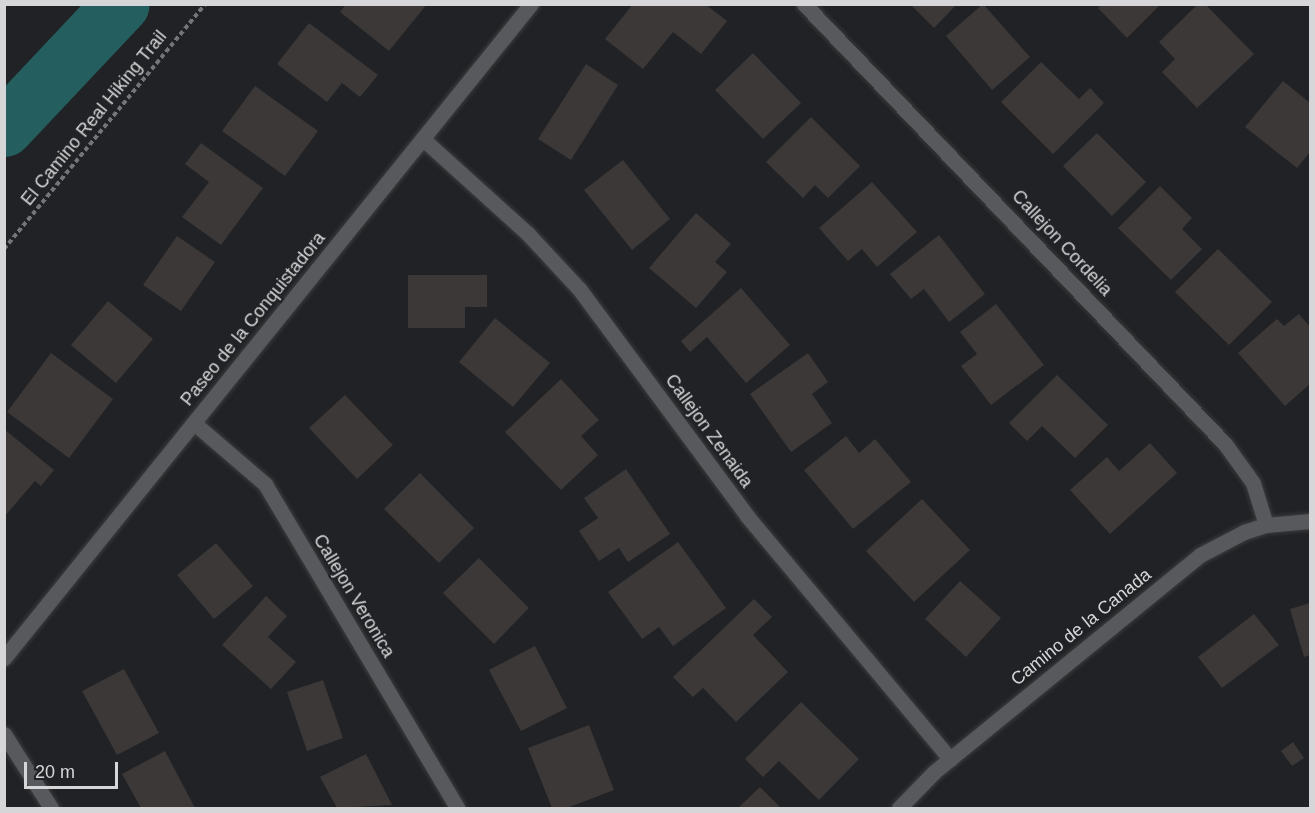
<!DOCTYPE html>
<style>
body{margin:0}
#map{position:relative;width:1315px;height:813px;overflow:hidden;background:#212225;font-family:Arial,sans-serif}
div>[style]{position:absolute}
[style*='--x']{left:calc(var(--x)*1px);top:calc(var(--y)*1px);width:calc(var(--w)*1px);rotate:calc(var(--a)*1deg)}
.river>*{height:57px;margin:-28.5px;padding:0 28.5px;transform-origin:28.5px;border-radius:28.5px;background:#245e5e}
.building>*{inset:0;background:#3b3837}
.path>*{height:4px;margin-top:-2px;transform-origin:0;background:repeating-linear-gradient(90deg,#747577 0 4.5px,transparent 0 7.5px)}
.roads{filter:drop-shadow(0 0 2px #3c3c3e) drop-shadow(0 0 2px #3c3c3e)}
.minor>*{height:15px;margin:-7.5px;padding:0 7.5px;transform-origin:7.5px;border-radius:7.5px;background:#58595c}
span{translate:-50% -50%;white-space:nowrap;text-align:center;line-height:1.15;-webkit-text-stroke:4.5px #212225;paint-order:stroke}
.street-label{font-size:18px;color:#d6d6d8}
.frame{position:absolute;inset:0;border:6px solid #d6d6d8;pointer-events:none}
.scale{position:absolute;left:24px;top:762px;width:94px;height:27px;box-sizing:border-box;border:3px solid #d6d6d8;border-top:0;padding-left:8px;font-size:18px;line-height:21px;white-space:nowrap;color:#d6d6d8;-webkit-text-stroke:4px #212225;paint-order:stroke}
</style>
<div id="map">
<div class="river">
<i style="--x:4;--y:128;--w:170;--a:-46.7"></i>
</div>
<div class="building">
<i style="clip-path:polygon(346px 4px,427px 4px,389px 51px,340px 12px)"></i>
<i style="clip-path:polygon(633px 4px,705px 4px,727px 21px,701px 54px,673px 32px,643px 69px,605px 39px)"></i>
<i style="clip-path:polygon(910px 4px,957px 4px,934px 28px)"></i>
<i style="clip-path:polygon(983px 4px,1030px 57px,992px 90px,946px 36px)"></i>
<i style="clip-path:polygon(1102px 4px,1161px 4px,1127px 38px,1098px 8px)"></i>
<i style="clip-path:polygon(1198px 4px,1205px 4px,1254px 54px,1197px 108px,1162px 72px,1175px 59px,1159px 42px)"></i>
<i style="clip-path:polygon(309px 23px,378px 75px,360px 97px,342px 83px,327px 102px,277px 64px)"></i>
<i style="clip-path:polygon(753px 53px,801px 103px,763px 139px,715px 90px)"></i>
<i style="clip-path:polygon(1041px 62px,1079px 99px,1090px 88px,1104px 103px,1053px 154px,1001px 102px)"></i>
<i style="clip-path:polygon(586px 64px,618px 85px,571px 160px,538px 139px)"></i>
<i style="clip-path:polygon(1283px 81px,1310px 103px,1310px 152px,1297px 168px,1245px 127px)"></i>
<i style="clip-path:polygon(255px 86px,318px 131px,285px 176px,222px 131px)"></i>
<i style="clip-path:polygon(811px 117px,860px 166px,828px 198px,815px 185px,803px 198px,766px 162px)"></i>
<i style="clip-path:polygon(1097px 133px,1146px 182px,1112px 216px,1063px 166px)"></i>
<i style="clip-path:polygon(201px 143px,263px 188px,221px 245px,182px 217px,209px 182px,185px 164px)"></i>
<i style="clip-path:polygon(623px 160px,670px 219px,632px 250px,584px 190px)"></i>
<i style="clip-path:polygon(872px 182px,917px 232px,877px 267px,862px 249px,848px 261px,819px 228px)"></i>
<i style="clip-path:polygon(1160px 186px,1192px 218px,1182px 229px,1202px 249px,1171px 280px,1118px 228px)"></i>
<i style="clip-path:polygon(696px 213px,731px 244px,715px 262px,727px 272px,696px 308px,649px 268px)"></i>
<i style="clip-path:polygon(939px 235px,985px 294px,949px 322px,924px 289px,911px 299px,890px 274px)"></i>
<i style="clip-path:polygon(177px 236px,215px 262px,181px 311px,143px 285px)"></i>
<i style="clip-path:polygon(1218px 249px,1272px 302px,1229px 345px,1175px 292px)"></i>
<i style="clip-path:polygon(408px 275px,487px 275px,487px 307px,465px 307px,465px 328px,408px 328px)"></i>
<i style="clip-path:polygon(741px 288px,790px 345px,746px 383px,707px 337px,690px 352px,681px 341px)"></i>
<i style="clip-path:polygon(108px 301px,153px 339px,116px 383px,71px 345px)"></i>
<i style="clip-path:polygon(996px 304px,1044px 365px,991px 405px,961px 366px,977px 354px,960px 332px)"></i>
<i style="clip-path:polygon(1299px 314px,1310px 327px,1310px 384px,1285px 406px,1238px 353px,1277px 319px,1284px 326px)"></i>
<i style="clip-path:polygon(495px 318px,550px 363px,513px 407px,459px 362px)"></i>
<i style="clip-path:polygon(51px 353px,113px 399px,69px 458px,7px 412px)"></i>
<i style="clip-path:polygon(808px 353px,828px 382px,812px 394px,832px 423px,791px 452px,750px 394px)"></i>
<i style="clip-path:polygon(1057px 375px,1108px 425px,1075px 458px,1042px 426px,1027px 441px,1009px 423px)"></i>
<i style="clip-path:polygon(561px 379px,599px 420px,581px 436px,598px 455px,561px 490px,505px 432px)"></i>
<i style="clip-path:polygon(345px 395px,393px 445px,357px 479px,309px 428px)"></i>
<i style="clip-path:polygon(4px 429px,54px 470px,41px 486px,35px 481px,4px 517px)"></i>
<i style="clip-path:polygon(846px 436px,859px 453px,875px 439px,911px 482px,853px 529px,804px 470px)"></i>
<i style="clip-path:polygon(1150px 443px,1177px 473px,1110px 534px,1070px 490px,1107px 457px,1119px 471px)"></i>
<i style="clip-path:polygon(626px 469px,670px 534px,628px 562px,619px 548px,599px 561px,579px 531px,598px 518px,584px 498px)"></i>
<i style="clip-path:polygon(420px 473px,474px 528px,439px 563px,384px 509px)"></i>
<i style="clip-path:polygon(922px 499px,970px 550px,914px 602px,866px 551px)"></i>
<i style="clip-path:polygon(678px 542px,726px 608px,673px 646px,659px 627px,642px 639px,608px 592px)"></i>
<i style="clip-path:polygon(216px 543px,253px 586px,214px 619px,177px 575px)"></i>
<i style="clip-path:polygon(479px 558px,529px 608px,494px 644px,443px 593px)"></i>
<i style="clip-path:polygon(960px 581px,1001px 618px,966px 657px,925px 619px)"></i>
<i style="clip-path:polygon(266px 596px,287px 616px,268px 637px,296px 662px,271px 689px,222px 645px)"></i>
<i style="clip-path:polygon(754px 599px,772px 617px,753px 635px,788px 672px,736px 722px,703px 688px,693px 697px,673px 677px)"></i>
<i style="clip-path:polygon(1310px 603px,1310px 655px,1304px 657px,1290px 609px)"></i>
<i style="clip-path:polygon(1254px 614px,1279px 645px,1222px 688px,1198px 657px)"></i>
<i style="clip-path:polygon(535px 646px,567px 708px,521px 731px,489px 670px)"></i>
<i style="clip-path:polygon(124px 669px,159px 733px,117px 755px,82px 691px)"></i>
<i style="clip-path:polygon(323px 680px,343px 738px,307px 751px,287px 692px)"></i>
<i style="clip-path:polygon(801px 702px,859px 759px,819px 800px,779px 761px,763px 777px,745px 759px)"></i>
<i style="clip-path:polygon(589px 725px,614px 790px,567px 808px,552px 808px,528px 748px)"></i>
<i style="clip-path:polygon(1293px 742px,1304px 758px,1292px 766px,1281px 751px)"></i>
<i style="clip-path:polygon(165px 751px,195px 808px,141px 808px,122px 774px)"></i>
<i style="clip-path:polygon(366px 754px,392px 805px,337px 808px,320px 777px)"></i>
<i style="clip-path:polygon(760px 787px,781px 808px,738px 808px)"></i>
</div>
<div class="path">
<i style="--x:4;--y:249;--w:317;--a:-50.6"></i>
</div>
<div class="roads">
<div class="minor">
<i style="--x:804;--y:4;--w:609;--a:46.26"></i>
<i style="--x:1225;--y:444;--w:48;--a:54.3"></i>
<i style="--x:1253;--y:483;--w:44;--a:72.8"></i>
<i style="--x:423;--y:139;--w:142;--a:42.1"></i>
<i style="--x:528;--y:234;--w:76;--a:47.1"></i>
<i style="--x:580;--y:290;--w:281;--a:53.5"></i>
<i style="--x:747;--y:516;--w:317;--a:50.1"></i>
<i style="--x:194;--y:423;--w:94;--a:40.7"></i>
<i style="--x:265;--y:484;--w:377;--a:59.3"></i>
<i style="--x:4;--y:658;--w:840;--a:-51.14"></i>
<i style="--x:4;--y:734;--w:88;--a:57.6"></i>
<i style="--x:899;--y:808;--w:50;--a:-45.8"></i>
<i style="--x:934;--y:772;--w:343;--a:-39.2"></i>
<i style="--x:1200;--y:555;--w:50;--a:-27.6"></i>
<i style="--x:1244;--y:532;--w:23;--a:-18"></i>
<i style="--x:1266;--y:525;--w:44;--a:-5.2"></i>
</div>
</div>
<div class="street-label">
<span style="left:94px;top:118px;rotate:-51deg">El Camino Real Hiking Trail</span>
<span style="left:1062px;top:243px;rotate:47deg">Callejon Cordelia</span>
<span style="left:253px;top:319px;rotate:-51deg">Paseo de la Conquistadora</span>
<span style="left:709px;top:431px;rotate:54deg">Callejon Zenaida</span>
<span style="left:354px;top:596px;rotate:59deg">Callejon Veronica</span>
<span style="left:1081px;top:627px;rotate:-39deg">Camino de la Canada</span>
</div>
<div class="frame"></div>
<div class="scale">20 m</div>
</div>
